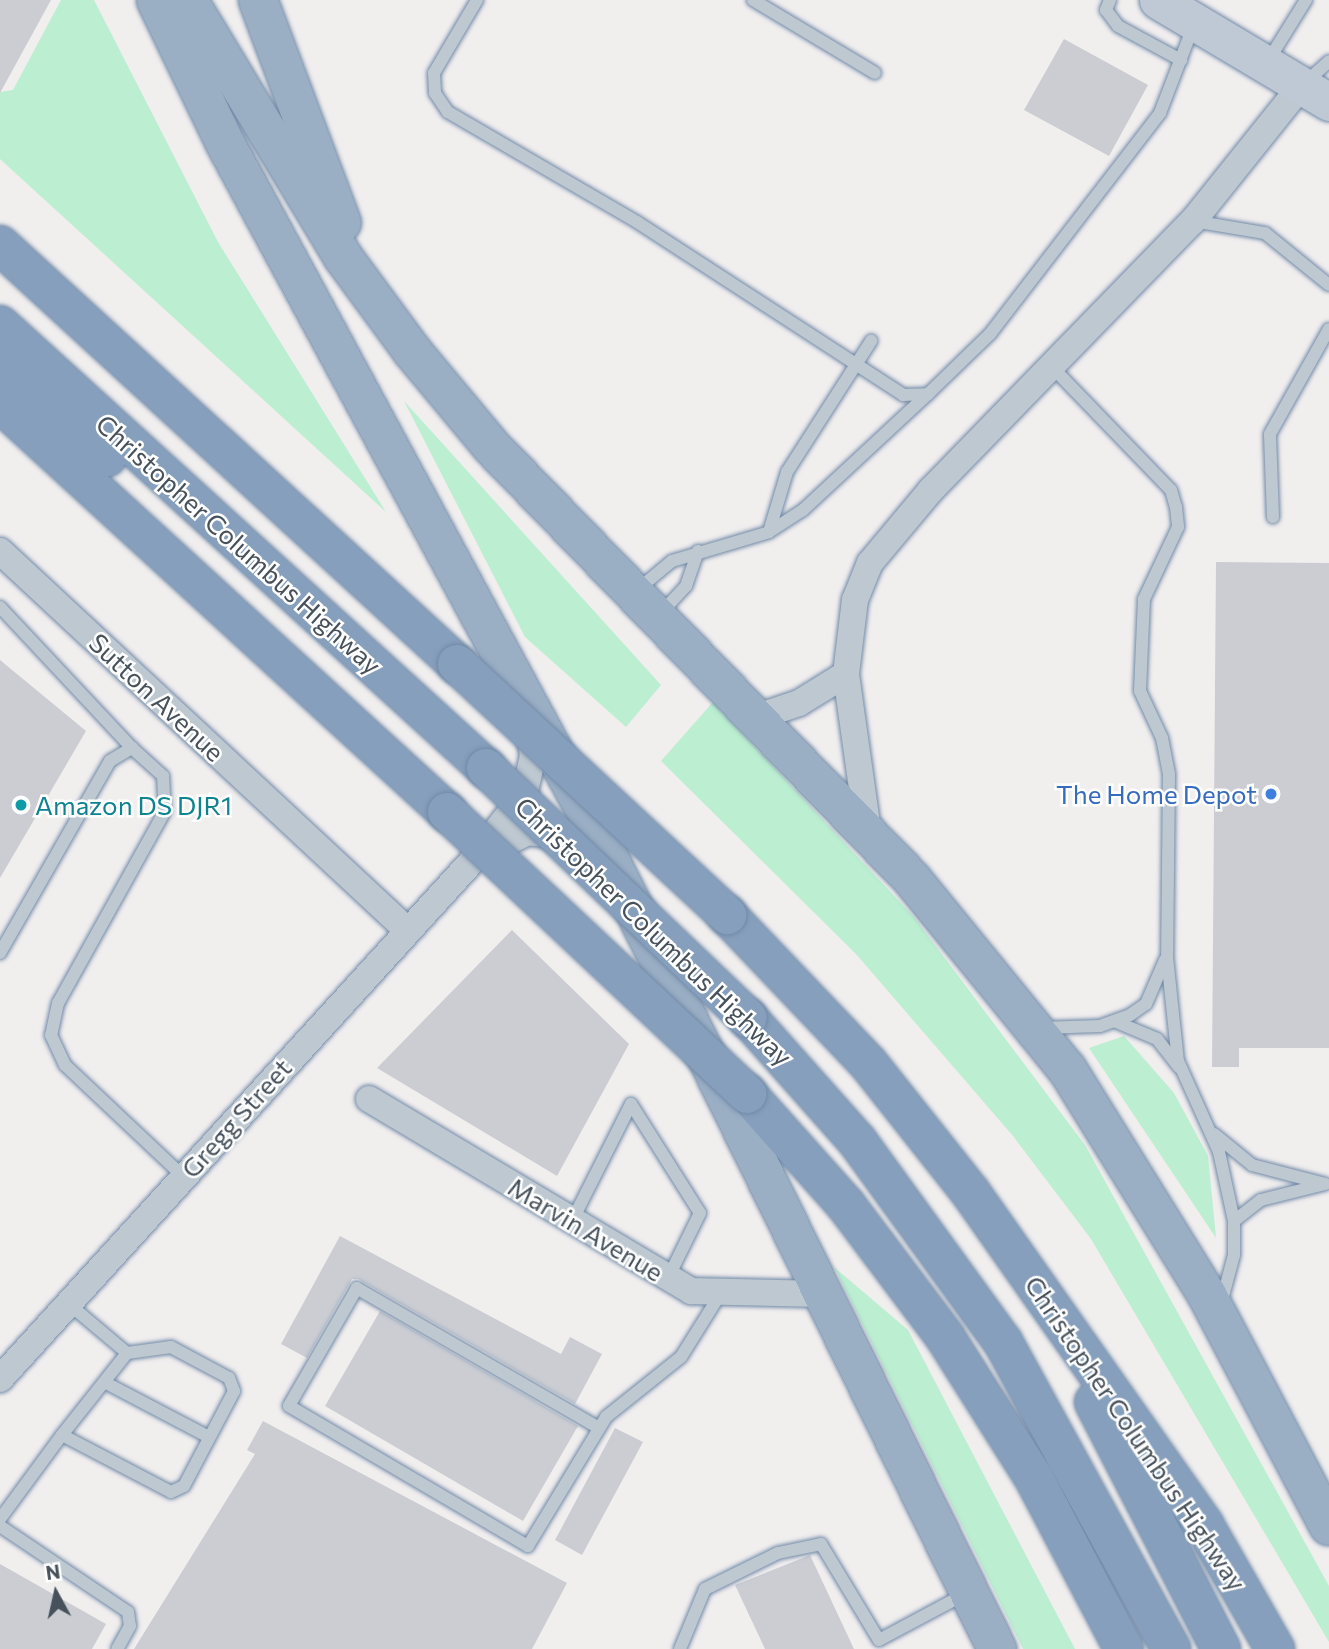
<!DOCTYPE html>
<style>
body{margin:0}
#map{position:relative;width:1329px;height:1649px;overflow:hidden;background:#f1eeee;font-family:Commissioner,sans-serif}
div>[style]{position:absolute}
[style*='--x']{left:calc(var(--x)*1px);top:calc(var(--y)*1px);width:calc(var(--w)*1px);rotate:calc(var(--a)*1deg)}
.green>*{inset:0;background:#bceed1}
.building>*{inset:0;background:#cbcdd3}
.roads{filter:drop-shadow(0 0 2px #718aa8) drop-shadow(0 0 2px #718aa8)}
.service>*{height:12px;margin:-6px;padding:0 6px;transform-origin:6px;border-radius:6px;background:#bec8d0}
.minor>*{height:26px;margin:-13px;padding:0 13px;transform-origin:13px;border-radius:13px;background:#bec8d0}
.secondary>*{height:37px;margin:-18.5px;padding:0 18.5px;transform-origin:18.5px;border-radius:18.5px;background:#bfc9d5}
.trunk>*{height:38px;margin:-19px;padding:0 19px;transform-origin:19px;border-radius:19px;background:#9aaec4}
.motorway>*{height:38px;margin:-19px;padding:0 19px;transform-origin:19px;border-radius:19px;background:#869fbc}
.bridges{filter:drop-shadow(0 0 2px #718aa8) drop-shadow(0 0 2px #718aa8)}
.motorway-bridge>*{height:38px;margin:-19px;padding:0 19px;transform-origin:19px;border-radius:19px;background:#869fbc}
.dots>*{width:19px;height:19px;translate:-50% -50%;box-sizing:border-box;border:4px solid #fff;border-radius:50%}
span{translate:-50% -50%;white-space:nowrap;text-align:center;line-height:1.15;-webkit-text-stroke:5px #fff;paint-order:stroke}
.street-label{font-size:26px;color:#46515b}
.shop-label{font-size:26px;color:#366cbe}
.right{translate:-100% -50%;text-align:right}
.culture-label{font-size:26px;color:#0d838f}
.left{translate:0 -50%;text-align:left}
.north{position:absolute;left:21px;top:1558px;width:70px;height:70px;-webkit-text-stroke:5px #fff;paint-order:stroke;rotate:352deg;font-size:19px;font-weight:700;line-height:28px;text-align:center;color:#46515b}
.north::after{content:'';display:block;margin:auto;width:24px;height:32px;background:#46515b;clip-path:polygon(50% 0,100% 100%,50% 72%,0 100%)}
</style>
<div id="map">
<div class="green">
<i style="clip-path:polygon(61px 0,94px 0,218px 242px,386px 512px,0 159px,0 92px,13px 90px)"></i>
<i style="clip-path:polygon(404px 401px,661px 685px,626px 727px,525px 637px)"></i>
<i style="clip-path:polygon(713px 702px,914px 917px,1085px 1145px,1329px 1586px,1329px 1642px,1091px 1239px,1013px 1136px,856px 954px,661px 761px)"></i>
<i style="clip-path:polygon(1124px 1036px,1174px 1093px,1208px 1156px,1216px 1238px,1089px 1048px)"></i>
<i style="clip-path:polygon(834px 1267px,908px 1330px,1075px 1649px,1023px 1649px)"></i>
</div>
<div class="building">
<i style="clip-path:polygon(0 0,51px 0,0 93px)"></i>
<i style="clip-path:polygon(1064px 39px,1148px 85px,1109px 156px,1024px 110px)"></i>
<i style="clip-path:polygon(1216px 562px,1329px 563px,1329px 1048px,1239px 1048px,1239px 1067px,1212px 1067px)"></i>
<i style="clip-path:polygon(0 660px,86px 731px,0 878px)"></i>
<i style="clip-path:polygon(512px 930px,629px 1044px,557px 1176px,377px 1068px)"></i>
<i style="clip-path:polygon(340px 1236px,561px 1354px,570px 1337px,602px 1354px,575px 1404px,358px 1279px,352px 1279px,307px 1358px,281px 1344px)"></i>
<i style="clip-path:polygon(380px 1311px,578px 1426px,523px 1521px,325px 1406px)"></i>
<i style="clip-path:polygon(263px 1421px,567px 1583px,532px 1649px,134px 1649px,255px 1454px,247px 1450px)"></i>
<i style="clip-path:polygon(615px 1428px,643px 1442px,582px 1555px,555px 1540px)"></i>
<i style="clip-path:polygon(810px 1555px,854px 1649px,765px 1649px,735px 1585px)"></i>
<i style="clip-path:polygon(0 1564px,106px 1624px,92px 1649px,0 1649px)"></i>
</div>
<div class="roads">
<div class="service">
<i style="--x:477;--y:0;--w:85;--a:120.5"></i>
<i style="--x:434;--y:73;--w:20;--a:87"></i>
<i style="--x:435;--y:93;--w:23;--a:56"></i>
<i style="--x:448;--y:112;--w:219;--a:30.2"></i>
<i style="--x:637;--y:222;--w:317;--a:33"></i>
<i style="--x:903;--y:395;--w:25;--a:-2"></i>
<i style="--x:928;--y:394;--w:86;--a:-44.1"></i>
<i style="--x:990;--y:334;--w:279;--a:-52.4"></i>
<i style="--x:1160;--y:113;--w:92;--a:-69"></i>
<i style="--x:753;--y:0;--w:142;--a:30.9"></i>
<i style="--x:1110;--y:0;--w:11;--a:112"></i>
<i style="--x:1106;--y:10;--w:20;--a:53"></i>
<i style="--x:1118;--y:26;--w:72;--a:28.4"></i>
<i style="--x:1268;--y:61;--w:72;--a:-58.1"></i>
<i style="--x:1306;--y:82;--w:31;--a:-42"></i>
<i style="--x:1193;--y:221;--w:73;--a:9.5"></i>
<i style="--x:1265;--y:233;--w:82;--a:39.1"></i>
<i style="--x:1054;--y:369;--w:168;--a:46"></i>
<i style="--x:1171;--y:490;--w:18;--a:74"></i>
<i style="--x:1176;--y:507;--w:20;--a:84"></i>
<i style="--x:1178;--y:527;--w:80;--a:115.3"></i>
<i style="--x:1144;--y:599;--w:92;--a:92.5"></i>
<i style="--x:1140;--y:691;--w:52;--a:64.9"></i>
<i style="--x:1162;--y:738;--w:37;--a:79"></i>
<i style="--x:1169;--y:774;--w:183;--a:90.6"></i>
<i style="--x:1167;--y:957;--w:105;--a:84"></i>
<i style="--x:1178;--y:1061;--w:100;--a:65.7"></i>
<i style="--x:1219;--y:1152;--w:71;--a:77.7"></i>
<i style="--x:1234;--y:1221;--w:34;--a:90"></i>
<i style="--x:1234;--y:1255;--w:51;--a:104.9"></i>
<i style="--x:1273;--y:517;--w:83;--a:-92.1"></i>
<i style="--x:1270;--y:434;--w:120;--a:-60.7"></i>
<i style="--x:769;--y:532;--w:63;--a:-73.3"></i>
<i style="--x:787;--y:472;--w:156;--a:-57.3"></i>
<i style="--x:636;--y:591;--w:47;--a:-39.8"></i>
<i style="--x:672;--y:561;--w:101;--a:-16.6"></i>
<i style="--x:769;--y:532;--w:40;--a:-32.9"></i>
<i style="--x:803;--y:510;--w:171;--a:-42.9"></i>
<i style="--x:0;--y:607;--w:193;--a:46.9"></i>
<i style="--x:659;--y:615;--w:40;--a:-47"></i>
<i style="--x:686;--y:586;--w:37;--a:-71"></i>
<i style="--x:0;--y:953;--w:221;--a:-60.2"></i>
<i style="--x:110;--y:761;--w:26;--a:-31"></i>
<i style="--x:132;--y:748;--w:42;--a:42.1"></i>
<i style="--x:163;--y:776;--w:35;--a:87"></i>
<i style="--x:165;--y:811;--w:220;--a:119.1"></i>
<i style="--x:58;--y:1003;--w:33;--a:102"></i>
<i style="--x:51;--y:1035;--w:33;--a:65"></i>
<i style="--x:65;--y:1065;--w:163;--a:43.3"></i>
<i style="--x:1114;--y:1021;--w:47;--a:22.7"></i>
<i style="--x:1157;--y:1039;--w:36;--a:52"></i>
<i style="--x:1042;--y:1028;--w:58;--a:-2"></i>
<i style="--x:1100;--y:1026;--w:32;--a:-20"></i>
<i style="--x:1130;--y:1015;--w:19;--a:-35"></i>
<i style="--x:1146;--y:1004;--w:48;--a:-66.6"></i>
<i style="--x:1214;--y:1134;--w:49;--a:39.2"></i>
<i style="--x:1252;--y:1165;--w:75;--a:14.6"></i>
<i style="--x:572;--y:1221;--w:131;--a:-63.2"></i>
<i style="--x:631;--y:1104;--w:129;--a:57.7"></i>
<i style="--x:700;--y:1213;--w:72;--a:116.2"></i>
<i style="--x:1234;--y:1221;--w:34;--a:-38"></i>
<i style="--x:1261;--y:1200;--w:66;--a:-14"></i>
<i style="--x:106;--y:1383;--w:116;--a:27.7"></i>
<i style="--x:599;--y:1428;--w:280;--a:-150"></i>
<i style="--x:357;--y:1288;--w:136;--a:120"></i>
<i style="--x:289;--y:1406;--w:277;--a:30.4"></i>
<i style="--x:528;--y:1546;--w:151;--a:-58.8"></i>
<i style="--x:606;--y:1417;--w:96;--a:-38.7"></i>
<i style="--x:681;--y:1357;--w:75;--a:-58"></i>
<i style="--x:62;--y:1435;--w:105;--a:-51.6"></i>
<i style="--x:0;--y:1519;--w:104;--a:-53.6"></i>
<i style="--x:62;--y:1435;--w:123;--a:27.6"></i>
<i style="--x:171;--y:1492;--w:14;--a:-25"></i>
<i style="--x:184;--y:1486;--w:107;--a:-62.2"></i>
<i style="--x:234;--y:1391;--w:14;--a:-111"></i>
<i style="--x:229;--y:1378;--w:66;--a:-151.9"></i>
<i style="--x:171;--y:1347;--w:44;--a:172.2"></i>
<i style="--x:127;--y:1353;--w:75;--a:-139.9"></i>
<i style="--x:0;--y:1526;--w:154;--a:33.9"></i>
<i style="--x:128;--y:1612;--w:14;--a:82"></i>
<i style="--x:130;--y:1626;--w:26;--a:119"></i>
<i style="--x:680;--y:1649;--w:65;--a:-67.4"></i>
<i style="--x:705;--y:1589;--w:81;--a:-26.3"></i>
<i style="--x:778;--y:1553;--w:44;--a:-11.8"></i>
<i style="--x:821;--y:1544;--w:112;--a:58.9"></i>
<i style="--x:879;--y:1640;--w:100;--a:-28.1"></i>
</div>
<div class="minor">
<i style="--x:0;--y:551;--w:555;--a:42.95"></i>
<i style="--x:757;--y:717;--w:44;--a:-18.4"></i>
<i style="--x:799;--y:703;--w:55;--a:-31.7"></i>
<i style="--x:868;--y:831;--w:159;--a:-98"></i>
<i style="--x:846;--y:674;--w:75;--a:-83.1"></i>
<i style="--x:855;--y:600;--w:40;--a:-68"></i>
<i style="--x:870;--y:563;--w:95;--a:-50.1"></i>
<i style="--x:931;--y:490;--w:376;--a:-45.8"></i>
<i style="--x:1193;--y:221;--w:173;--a:-51.3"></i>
<i style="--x:482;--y:855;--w:51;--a:-26.6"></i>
<i style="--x:528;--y:832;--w:32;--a:7"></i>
<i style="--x:369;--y:1099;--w:375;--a:30.8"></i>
<i style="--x:691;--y:1291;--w:130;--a:1.3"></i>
<i style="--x:0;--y:1379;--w:704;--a:-47.65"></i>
<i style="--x:474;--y:859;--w:81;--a:-52"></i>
<i style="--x:524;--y:795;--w:39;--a:-77"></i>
<i style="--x:533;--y:757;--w:31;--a:-97"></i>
</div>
<div class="secondary">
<i style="--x:1158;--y:0;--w:199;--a:30.8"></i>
</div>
<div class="trunk">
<i style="--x:156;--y:0;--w:159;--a:64.2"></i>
<i style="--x:225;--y:143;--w:766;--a:61.63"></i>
<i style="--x:589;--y:817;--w:927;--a:63.88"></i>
<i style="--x:188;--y:0;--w:300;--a:58.9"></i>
<i style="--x:343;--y:257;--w:117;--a:53.7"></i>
<i style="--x:412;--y:351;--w:125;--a:50.2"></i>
<i style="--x:492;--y:447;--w:601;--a:45.81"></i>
<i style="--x:911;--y:878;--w:247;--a:50.8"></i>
<i style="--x:1067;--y:1069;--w:266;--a:58.2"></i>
<i style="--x:1207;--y:1295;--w:261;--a:62.2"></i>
<i style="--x:258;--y:0;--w:238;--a:69.4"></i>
</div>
<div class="motorway">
<i style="--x:0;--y:245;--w:620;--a:42.52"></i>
<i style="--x:0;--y:325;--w:658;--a:42.35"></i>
<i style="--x:0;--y:367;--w:140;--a:40.1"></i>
<i style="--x:0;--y:403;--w:606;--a:42.46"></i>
<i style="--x:727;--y:915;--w:204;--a:46.4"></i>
<i style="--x:868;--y:1063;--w:166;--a:51.6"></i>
<i style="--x:971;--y:1193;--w:406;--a:54.9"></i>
<i style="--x:1204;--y:1525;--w:143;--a:60.2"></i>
<i style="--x:748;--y:1018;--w:166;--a:48.4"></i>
<i style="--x:858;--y:1142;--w:247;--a:54.1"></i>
<i style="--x:1003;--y:1342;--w:350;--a:61.3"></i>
<i style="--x:747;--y:1094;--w:149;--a:48.3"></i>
<i style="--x:846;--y:1205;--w:165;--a:53.1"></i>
<i style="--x:945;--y:1337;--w:165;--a:57.7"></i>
<i style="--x:1033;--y:1476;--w:195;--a:62.3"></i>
<i style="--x:1094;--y:1402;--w:278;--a:62.8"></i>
</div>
</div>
<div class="bridges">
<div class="motorway-bridge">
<i style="--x:457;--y:664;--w:369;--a:42.9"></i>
<i style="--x:486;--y:768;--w:362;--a:43.7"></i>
<i style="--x:447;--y:812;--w:412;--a:43.2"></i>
</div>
</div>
<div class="dots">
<i style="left:1271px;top:794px;background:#3f7fe0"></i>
<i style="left:21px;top:805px;background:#0f9aa8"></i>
</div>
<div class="street-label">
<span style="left:239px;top:544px;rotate:42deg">Christopher Columbus Highway</span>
<span style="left:157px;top:697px;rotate:43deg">Sutton Avenue</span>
<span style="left:654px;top:931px;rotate:44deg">Christopher Columbus Highway</span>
<span style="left:236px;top:1118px;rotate:-48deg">Gregg Street</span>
<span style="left:586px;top:1229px;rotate:31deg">Marvin Avenue</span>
<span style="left:1136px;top:1433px;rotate:56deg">Christopher Columbus Highway</span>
</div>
<div class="shop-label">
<span class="right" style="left:1257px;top:794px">The Home Depot</span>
</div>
<div class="culture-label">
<span class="left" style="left:35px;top:805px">Amazon DS DJR1</span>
</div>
<div class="north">N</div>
</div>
